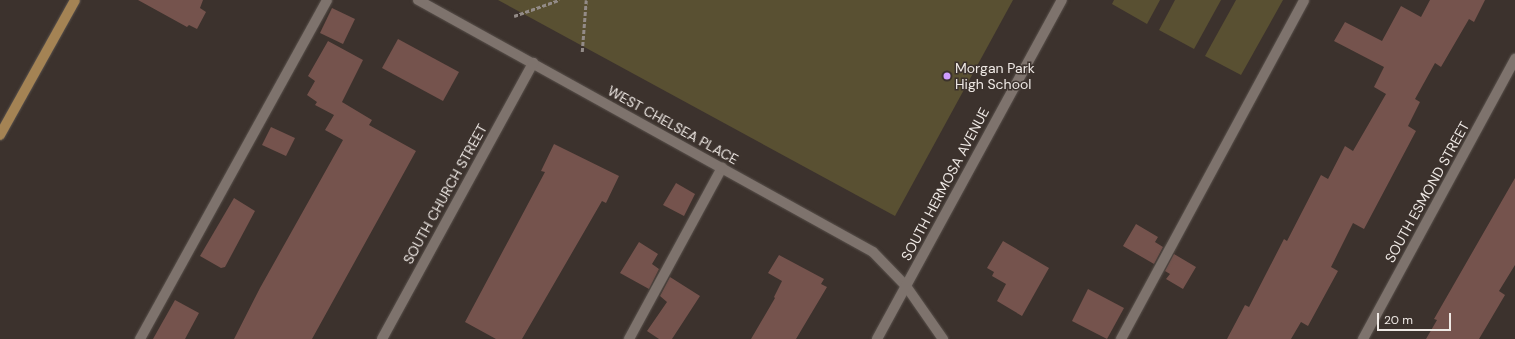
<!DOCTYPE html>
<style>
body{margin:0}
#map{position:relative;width:1515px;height:339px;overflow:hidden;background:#3c322d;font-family:"DM Sans",sans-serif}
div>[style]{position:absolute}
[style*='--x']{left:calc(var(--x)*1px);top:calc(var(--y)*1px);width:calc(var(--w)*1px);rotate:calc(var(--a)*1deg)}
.green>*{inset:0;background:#595032}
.building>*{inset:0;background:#75534d}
.path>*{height:2.5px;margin-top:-1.25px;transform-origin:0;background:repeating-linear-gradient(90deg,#938b87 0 4px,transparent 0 6px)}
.roads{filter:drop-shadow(0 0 1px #58504b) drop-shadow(0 0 1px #58504b)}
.lane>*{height:10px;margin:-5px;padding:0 5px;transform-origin:5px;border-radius:5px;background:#7e736d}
.street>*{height:10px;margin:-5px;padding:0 5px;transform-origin:5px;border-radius:5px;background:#7e736d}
.secondary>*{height:10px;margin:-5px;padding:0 5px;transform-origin:5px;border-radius:5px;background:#a48354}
.dots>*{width:11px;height:11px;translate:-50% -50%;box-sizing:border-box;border:2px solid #3c322d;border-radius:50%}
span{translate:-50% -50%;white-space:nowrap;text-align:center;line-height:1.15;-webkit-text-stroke:3px #3c322d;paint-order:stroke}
.poi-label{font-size:14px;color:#efe9e5}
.left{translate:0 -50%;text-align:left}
.street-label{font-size:14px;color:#efe9e5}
.scale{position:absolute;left:1377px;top:313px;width:74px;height:18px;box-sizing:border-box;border:2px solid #efe9e5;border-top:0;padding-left:5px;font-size:12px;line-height:14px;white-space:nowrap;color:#efe9e5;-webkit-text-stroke:3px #3c322d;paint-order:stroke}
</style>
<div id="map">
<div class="green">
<i style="clip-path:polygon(498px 0,1013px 0,895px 216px)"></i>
<i style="clip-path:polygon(1114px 0,1160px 0,1147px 24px,1112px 4px)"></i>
<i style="clip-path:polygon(1175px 0,1221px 0,1194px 49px,1159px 30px)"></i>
<i style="clip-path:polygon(1236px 0,1283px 0,1241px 75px,1205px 56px)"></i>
</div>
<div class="building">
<i style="clip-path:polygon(138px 0,203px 0,200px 8px,206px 12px,197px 29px,189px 25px,187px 27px)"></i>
<i style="clip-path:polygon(1430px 0,1485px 0,1474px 22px,1469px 19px,1441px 67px,1435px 63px,1415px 99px,1420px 102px,1408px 126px,1416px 131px,1364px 229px,1353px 223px,1331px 267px,1338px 271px,1308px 326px,1301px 322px,1291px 339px,1227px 339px,1245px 305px,1249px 307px,1284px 239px,1287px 241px,1321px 175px,1328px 179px,1345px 146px,1353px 151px,1386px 94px,1374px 87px,1384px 67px,1334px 41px,1345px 22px,1382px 41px,1401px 6px,1421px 17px)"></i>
<i style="clip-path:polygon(332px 8px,355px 19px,343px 44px,320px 33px)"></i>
<i style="clip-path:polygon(398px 39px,459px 72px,443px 101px,382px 68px)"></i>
<i style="clip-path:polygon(328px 41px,363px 60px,340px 106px,342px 102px,372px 120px,369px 125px,416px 151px,312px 339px,234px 339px,260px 288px,343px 140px,325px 130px,334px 115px,315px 105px,317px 102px,307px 95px,315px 81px,308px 76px)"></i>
<i style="clip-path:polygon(271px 127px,295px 138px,286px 156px,262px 145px)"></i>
<i style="clip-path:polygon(554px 144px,619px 176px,606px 203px,602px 201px,522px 339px,496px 339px,465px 322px,545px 172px,541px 171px)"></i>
<i style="clip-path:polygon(1515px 178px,1515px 265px,1499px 291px,1505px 295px,1479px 339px,1426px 339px,1437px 320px,1434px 319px)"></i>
<i style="clip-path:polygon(676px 183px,695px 194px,684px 216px,663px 205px)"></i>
<i style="clip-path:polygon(234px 198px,255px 211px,225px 267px,221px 268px,200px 256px)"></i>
<i style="clip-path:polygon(1136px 224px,1158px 237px,1155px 242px,1163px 247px,1154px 264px,1123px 246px)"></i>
<i style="clip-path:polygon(1003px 241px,1049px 268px,1022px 316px,997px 301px,1006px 284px,992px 276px,994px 272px,987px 268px)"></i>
<i style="clip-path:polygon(639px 242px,658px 254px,652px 264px,659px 269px,649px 289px,620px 273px)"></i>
<i style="clip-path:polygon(1174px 254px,1196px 267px,1183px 289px,1166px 279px,1170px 274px,1165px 271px)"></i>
<i style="clip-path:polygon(779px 255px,824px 279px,821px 284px,827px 287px,796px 339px,751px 339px,775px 298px,774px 297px,782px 281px,768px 273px)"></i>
<i style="clip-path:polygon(670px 277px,700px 296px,672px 339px,659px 339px,647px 331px,667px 302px,660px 296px)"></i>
<i style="clip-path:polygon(1088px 289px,1124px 308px,1107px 339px,1072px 321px)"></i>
<i style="clip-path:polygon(175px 300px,199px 313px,185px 339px,153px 339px)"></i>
</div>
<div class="path">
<i style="--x:514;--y:16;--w:48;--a:-19.6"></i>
<i style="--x:582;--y:52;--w:52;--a:-85.6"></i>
</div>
<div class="roads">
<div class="lane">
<i style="--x:140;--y:339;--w:387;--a:-61.1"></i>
<i style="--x:629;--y:339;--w:195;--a:-61.5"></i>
<i style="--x:1121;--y:339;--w:385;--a:-61.6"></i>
</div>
<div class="street">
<i style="--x:418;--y:0;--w:520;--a:28.98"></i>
<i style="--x:873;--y:252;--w:47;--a:45.9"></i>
<i style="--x:906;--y:286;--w:65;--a:55.1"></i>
<i style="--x:382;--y:339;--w:315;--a:-61.3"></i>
<i style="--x:877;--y:339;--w:386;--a:-61.4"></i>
<i style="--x:1363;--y:339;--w:319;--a:-61.5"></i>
</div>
<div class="secondary">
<i style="--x:0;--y:135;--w:154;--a:-60.9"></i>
</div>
</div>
<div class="dots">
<i style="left:947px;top:76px;background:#d09dff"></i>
</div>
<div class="poi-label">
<span class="left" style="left:955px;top:76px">Morgan Park<br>High School</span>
</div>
<div class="street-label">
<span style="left:673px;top:125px;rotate:29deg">WEST CHELSEA PLACE</span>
<span style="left:945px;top:184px;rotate:-62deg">SOUTH HERMOSA AVENUE</span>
<span style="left:1427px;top:192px;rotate:-61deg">SOUTH ESMOND STREET</span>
<span style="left:445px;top:194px;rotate:-61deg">SOUTH CHURCH STREET</span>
</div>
<div class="scale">20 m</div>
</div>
